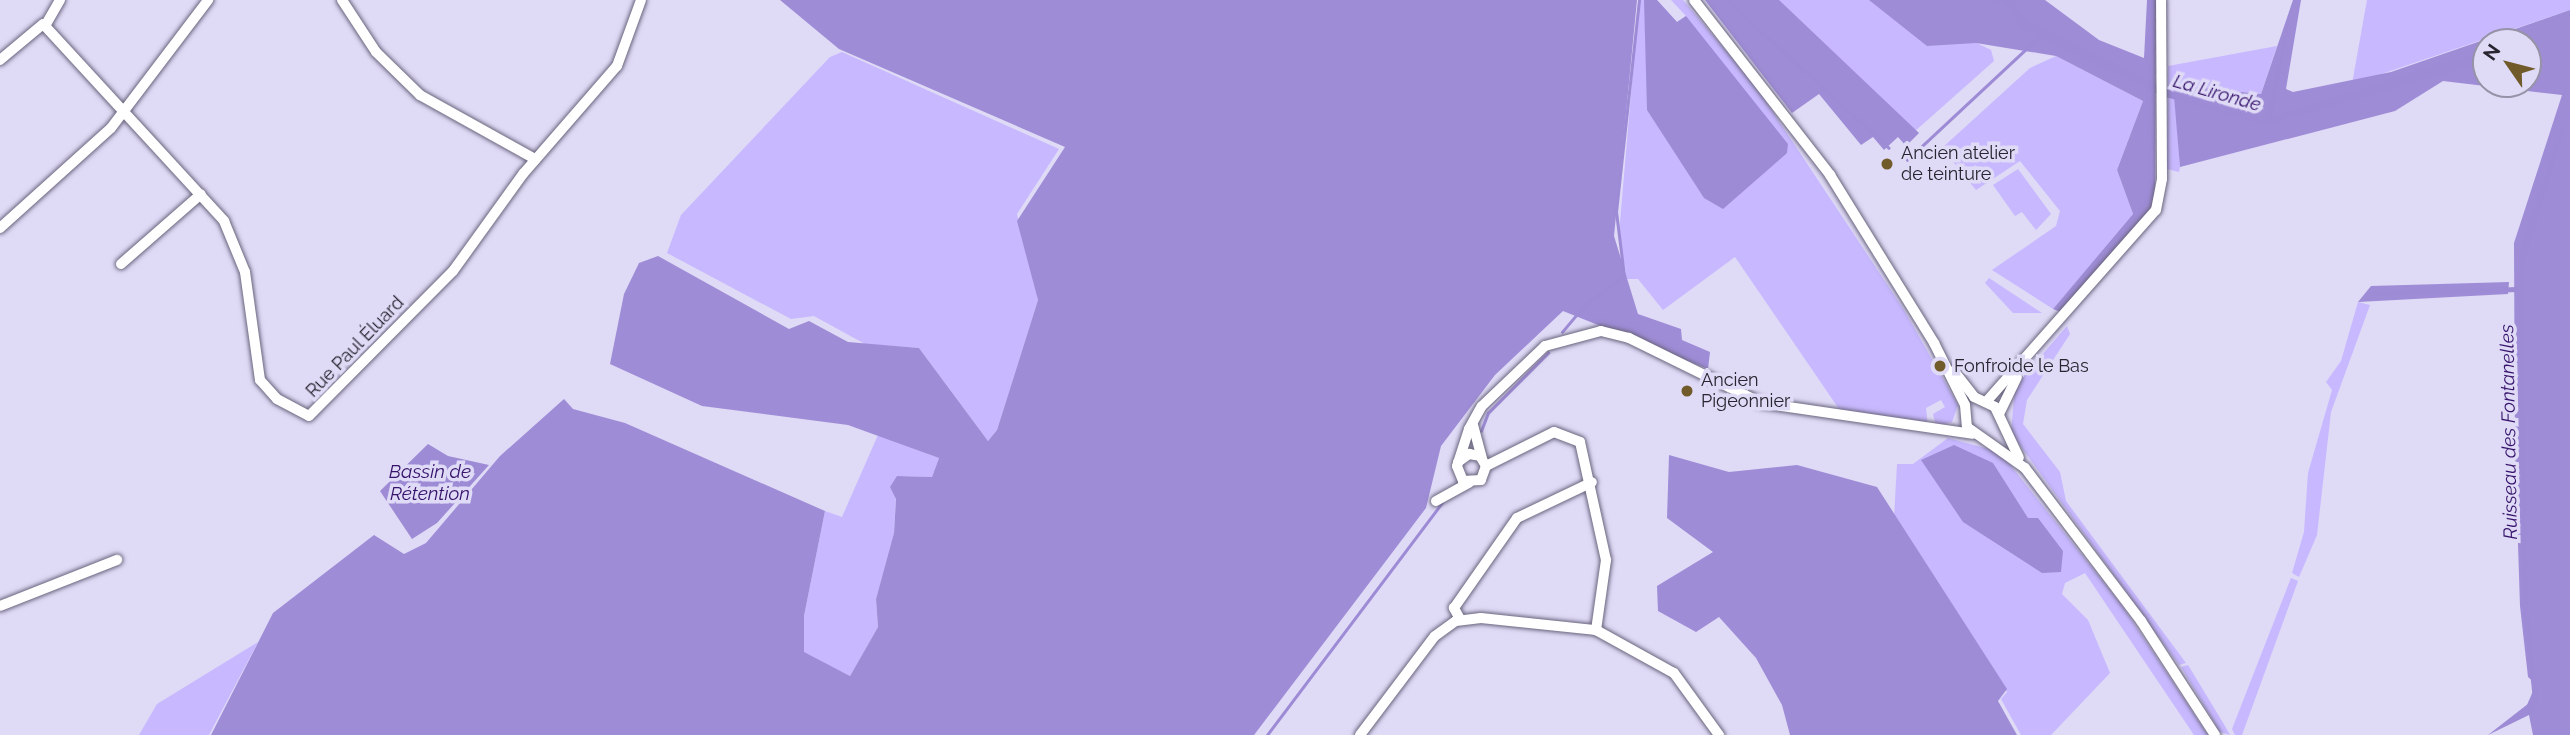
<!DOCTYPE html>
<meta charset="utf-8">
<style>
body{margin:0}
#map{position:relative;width:2570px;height:735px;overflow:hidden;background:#dfdaf6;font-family:Raleway,sans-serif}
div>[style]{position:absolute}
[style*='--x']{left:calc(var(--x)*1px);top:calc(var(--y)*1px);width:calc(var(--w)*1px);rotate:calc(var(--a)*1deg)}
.green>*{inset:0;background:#c8b8ff}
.forest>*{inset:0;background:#9f8cd7}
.water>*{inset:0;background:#9d8bd6}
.stream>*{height:2.5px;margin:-1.25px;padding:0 1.25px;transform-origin:1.25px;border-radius:1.25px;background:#9d8bd6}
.roads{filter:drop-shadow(0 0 2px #6a657d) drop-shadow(0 0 2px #6a657d)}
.minor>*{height:10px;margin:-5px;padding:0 5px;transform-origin:5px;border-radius:5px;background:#fff}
.dots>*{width:19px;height:19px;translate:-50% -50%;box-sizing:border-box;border:4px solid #dfdaf6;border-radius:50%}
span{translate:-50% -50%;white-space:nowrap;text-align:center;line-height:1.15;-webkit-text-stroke:7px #dfdaf6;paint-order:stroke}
.poi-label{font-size:18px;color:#282530}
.left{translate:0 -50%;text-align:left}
.street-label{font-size:18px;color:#282530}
.water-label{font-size:19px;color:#36136b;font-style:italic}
.north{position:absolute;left:2472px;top:28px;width:70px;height:70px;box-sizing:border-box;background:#dfdaf6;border:2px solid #9692a7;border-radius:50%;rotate:305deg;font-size:19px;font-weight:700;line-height:28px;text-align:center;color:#282530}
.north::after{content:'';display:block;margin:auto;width:24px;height:32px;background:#715b2b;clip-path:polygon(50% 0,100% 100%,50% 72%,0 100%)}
</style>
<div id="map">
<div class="green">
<i style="clip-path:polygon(1639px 0,1657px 0,1677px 22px,1686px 16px,1671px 0,1683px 0,1755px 85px,1904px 310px,1958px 405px,1952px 422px,1936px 427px,1933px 414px,1945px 407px,1941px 400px,1926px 408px,1928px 427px,1839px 409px,1735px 257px,1663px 310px,1638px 279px,1627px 279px,1619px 234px)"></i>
<i style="clip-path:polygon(1760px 0,1890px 0,1991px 50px,1994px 61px,1905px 140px)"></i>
<i style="clip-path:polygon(2367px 0,2570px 0,2570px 10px,2352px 84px)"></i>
<i style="clip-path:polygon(2277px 46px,2261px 94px,2174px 86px,2180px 167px,2179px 172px,2167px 169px,2168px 66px)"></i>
<i style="clip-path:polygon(842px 52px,1059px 149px,1017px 214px,1038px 300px,997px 430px,988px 441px,919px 348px,865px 344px,814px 316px,791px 319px,667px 253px,681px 215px,830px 57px)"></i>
<i style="clip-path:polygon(2056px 56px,2143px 101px,2117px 170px,2133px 214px,2053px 309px,1992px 270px,2056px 226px,2060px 211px,2020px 161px,1976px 190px,1942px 148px,2030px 68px)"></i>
<i style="clip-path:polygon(2018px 169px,2051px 214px,2036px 230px,2022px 212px,2015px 216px,1993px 185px)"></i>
<i style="clip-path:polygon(1989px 278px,2042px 313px,2013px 313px,1985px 283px)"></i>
<i style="clip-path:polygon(2358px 302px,2370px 305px,2331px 412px,2317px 535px,2299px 577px,2292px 573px,2304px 532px,2308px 473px,2332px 390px,2326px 382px,2341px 361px)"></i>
<i style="clip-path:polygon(2067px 326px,2070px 334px,2027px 400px,2023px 424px,2060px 472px,2066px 501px,2186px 663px,2179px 665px,2011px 433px,2015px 386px)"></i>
<i style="clip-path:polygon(878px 435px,939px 458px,932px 477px,897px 476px,894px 534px,876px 599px,878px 627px,850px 676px,804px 653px,804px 616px,825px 511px,842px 517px)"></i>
<i style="clip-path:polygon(1948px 438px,2000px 452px,2121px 604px,2208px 735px,2194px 735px,2085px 573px,2065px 583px,2062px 594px,2088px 620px,2110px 673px,2051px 735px,2021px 735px,2001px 699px,2007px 692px,1894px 518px,1897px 464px,1913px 464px)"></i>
<i style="clip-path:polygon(2291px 578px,2298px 581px,2242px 735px,2235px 735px,2232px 729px)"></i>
<i style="clip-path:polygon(258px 642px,209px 735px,139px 735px,157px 704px)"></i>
<i style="clip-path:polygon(2188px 665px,2225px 726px,2230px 735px,2220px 732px,2181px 667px)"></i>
</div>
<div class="forest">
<i style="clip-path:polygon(780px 0,1637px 0,1614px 236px,1638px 314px,1681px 329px,1682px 340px,1710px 352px,1708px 369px,1563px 311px,1495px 375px,1441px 446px,1426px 508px,1254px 735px,211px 735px,273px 613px,374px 535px,404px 554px,426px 543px,500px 456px,564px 399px,573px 409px,625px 423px,825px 511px,804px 616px,804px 652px,850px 676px,878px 627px,876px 599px,894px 533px,896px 499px,890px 487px,897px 476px,932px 477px,939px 458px,848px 425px,702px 406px,610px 364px,624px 294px,639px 263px,658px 256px,789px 329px,809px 321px,848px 342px,919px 348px,988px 441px,997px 430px,1038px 300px,1017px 221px,1065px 147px,839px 49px)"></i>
<i style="clip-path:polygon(1705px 0,1779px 0,1919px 133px,1906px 146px,1898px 137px,1884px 150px,1873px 137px,1861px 145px,1819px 94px,1792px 113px)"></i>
<i style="clip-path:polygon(1869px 0,2045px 0,2099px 40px,2144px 58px,2147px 0,2156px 0,2155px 207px,2066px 314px,2053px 309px,2133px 214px,2117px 170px,2143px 101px,2056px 56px,1976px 43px,1927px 46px)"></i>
<i style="clip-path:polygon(evenodd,2293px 0,2301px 0,2286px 89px,2293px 92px,2391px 72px,2570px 10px,2570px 735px,2533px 735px,2527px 705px,2536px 684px,2528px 677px,2520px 606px,2515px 451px,2514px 243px,2562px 95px,2443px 81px,2395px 111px,2180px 167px,2173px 85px,2261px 94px,2293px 0,2486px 42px,2528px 42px,2528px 84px,2486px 84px,2486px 42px)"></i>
<i style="clip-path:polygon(2509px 282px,2508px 294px,2358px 302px,2371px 286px)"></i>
<i style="clip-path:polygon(1669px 455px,1729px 472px,1797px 465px,1877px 487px,2007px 689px,1998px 701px,2017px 735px,1790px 735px,1782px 705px,1756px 658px,1719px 617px,1696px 632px,1658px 611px,1657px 586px,1713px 552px,1667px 518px)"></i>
</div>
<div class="water">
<i style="clip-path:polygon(1644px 0,1657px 0,1677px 22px,1686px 16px,1788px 144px,1787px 153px,1723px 209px,1704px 198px,1647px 110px)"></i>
<i style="clip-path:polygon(1990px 0,2012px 0,2028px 20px,2189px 100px,2266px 118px,2293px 0,2272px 117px,2442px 63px,2478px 54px,2486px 62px,2266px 125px,2162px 96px,2020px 27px,2005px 4px)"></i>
<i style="clip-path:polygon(2570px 109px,2523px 266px,2527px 598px,2538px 701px,2531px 714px,2488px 735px,2533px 700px,2523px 606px,2519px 292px,2375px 296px,2373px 291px,2519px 287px,2522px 240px)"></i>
<i style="clip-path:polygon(428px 444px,448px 456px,489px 465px,437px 523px,412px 539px,380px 491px)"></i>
<i style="clip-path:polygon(1954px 445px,1993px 463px,2028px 518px,2038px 518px,2063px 551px,2061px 572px,2042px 573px,1963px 522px,1921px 460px)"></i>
</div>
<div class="stream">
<i style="--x:1727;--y:0;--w:219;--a:42.4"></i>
<i style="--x:1907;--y:160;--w:183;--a:-43"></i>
<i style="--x:1562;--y:332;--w:35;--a:-50"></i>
<i style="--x:1585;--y:305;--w:49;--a:-36.6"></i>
<i style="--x:1624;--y:276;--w:64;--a:-97.1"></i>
<i style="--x:1616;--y:212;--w:213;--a:-83.8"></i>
<i style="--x:1481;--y:431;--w:19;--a:-69"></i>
<i style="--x:1488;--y:413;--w:85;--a:-45"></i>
<i style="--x:1267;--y:735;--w:291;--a:-53"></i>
</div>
<div class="roads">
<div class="minor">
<i style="--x:60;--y:0;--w:30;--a:120"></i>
<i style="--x:45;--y:26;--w:265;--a:47.4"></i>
<i style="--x:224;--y:221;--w:55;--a:67.6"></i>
<i style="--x:245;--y:272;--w:109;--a:82.1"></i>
<i style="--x:260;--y:380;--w:25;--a:48"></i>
<i style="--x:277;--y:399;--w:36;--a:28"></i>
<i style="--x:309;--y:416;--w:204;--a:-45.2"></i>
<i style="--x:453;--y:271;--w:120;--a:-54.2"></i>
<i style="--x:523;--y:174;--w:143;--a:-49"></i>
<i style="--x:617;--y:66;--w:70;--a:-70"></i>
<i style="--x:342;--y:0;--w:62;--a:56.8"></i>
<i style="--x:376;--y:52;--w:62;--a:44.3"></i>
<i style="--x:420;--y:95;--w:132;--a:29.1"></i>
<i style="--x:1694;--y:0;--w:222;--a:52.1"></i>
<i style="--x:1830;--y:175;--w:198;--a:58.2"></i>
<i style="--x:1934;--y:343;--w:69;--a:63.4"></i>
<i style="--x:1965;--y:405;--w:22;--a:85"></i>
<i style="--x:1967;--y:427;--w:71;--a:35.3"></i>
<i style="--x:2025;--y:468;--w:192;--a:52.8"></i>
<i style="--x:2141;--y:621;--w:136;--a:57"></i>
<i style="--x:0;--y:60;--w:56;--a:-39.9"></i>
<i style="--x:0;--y:228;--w:149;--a:-42"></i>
<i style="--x:111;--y:128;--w:161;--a:-52.8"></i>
<i style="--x:121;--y:264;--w:106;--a:-41.2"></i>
<i style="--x:1954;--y:371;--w:33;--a:52"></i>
<i style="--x:1974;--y:397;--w:23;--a:25"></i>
<i style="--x:1995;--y:407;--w:56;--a:64.8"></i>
<i style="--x:1986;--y:402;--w:256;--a:-48.5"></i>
<i style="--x:2156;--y:210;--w:32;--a:-79"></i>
<i style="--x:2162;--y:179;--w:179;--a:-90.3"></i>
<i style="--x:1999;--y:414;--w:41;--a:-64.1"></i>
<i style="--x:1473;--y:425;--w:34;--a:75"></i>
<i style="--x:1458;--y:462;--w:14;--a:-36"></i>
<i style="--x:1469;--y:454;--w:11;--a:10"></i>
<i style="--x:1480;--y:456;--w:12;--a:59"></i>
<i style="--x:1486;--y:466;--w:15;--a:110"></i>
<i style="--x:1481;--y:480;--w:18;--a:177"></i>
<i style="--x:1463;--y:481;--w:16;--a:-112"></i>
<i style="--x:1457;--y:466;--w:39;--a:-72"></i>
<i style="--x:1469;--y:429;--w:26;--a:-61"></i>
<i style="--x:1482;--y:406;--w:87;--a:-43.6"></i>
<i style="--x:1545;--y:346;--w:58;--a:-15"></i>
<i style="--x:1601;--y:331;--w:29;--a:14"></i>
<i style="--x:1629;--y:338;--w:147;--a:26.2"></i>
<i style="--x:1761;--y:403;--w:214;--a:8.3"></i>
<i style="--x:1486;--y:466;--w:76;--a:-26.6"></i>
<i style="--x:1554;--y:432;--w:28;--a:21"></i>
<i style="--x:1580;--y:442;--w:121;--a:77.6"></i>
<i style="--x:1606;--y:560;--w:71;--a:98.1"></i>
<i style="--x:1436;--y:501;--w:38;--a:-29"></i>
<i style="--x:0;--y:606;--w:126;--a:-21.5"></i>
<i style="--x:1460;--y:619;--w:13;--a:-119"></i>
<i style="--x:1454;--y:608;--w:110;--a:-55"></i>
<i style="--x:1517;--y:518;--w:83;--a:-25.6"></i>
<i style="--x:1360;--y:735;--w:124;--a:-52.9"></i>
<i style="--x:1435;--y:636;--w:26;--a:-36"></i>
<i style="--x:1456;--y:621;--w:25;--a:-7"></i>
<i style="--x:1481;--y:618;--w:116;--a:6"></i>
<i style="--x:1596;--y:630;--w:89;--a:28.9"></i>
<i style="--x:1674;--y:673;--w:77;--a:54"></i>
</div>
</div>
<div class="dots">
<i style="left:1887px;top:164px;background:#715b2b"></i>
<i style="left:1940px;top:366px;background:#715b2b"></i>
<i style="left:1687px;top:391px;background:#715b2b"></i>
</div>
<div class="poi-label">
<span class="left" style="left:1901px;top:164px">Ancien atelier<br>de teinture</span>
<span class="left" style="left:1954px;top:366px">Fonfroide le Bas</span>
<span class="left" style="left:1701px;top:391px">Ancien<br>Pigeonnier</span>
</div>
<div class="street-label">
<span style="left:355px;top:347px;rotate:-46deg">Rue Paul Éluard</span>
</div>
<div class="water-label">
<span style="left:2217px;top:93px;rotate:16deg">La Lironde</span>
<span style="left:2509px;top:432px;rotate:-91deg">Ruisseau des Fontanelles</span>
<span style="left:430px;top:483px">Bassin de<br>Rétention</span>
</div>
<div class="north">N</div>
</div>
